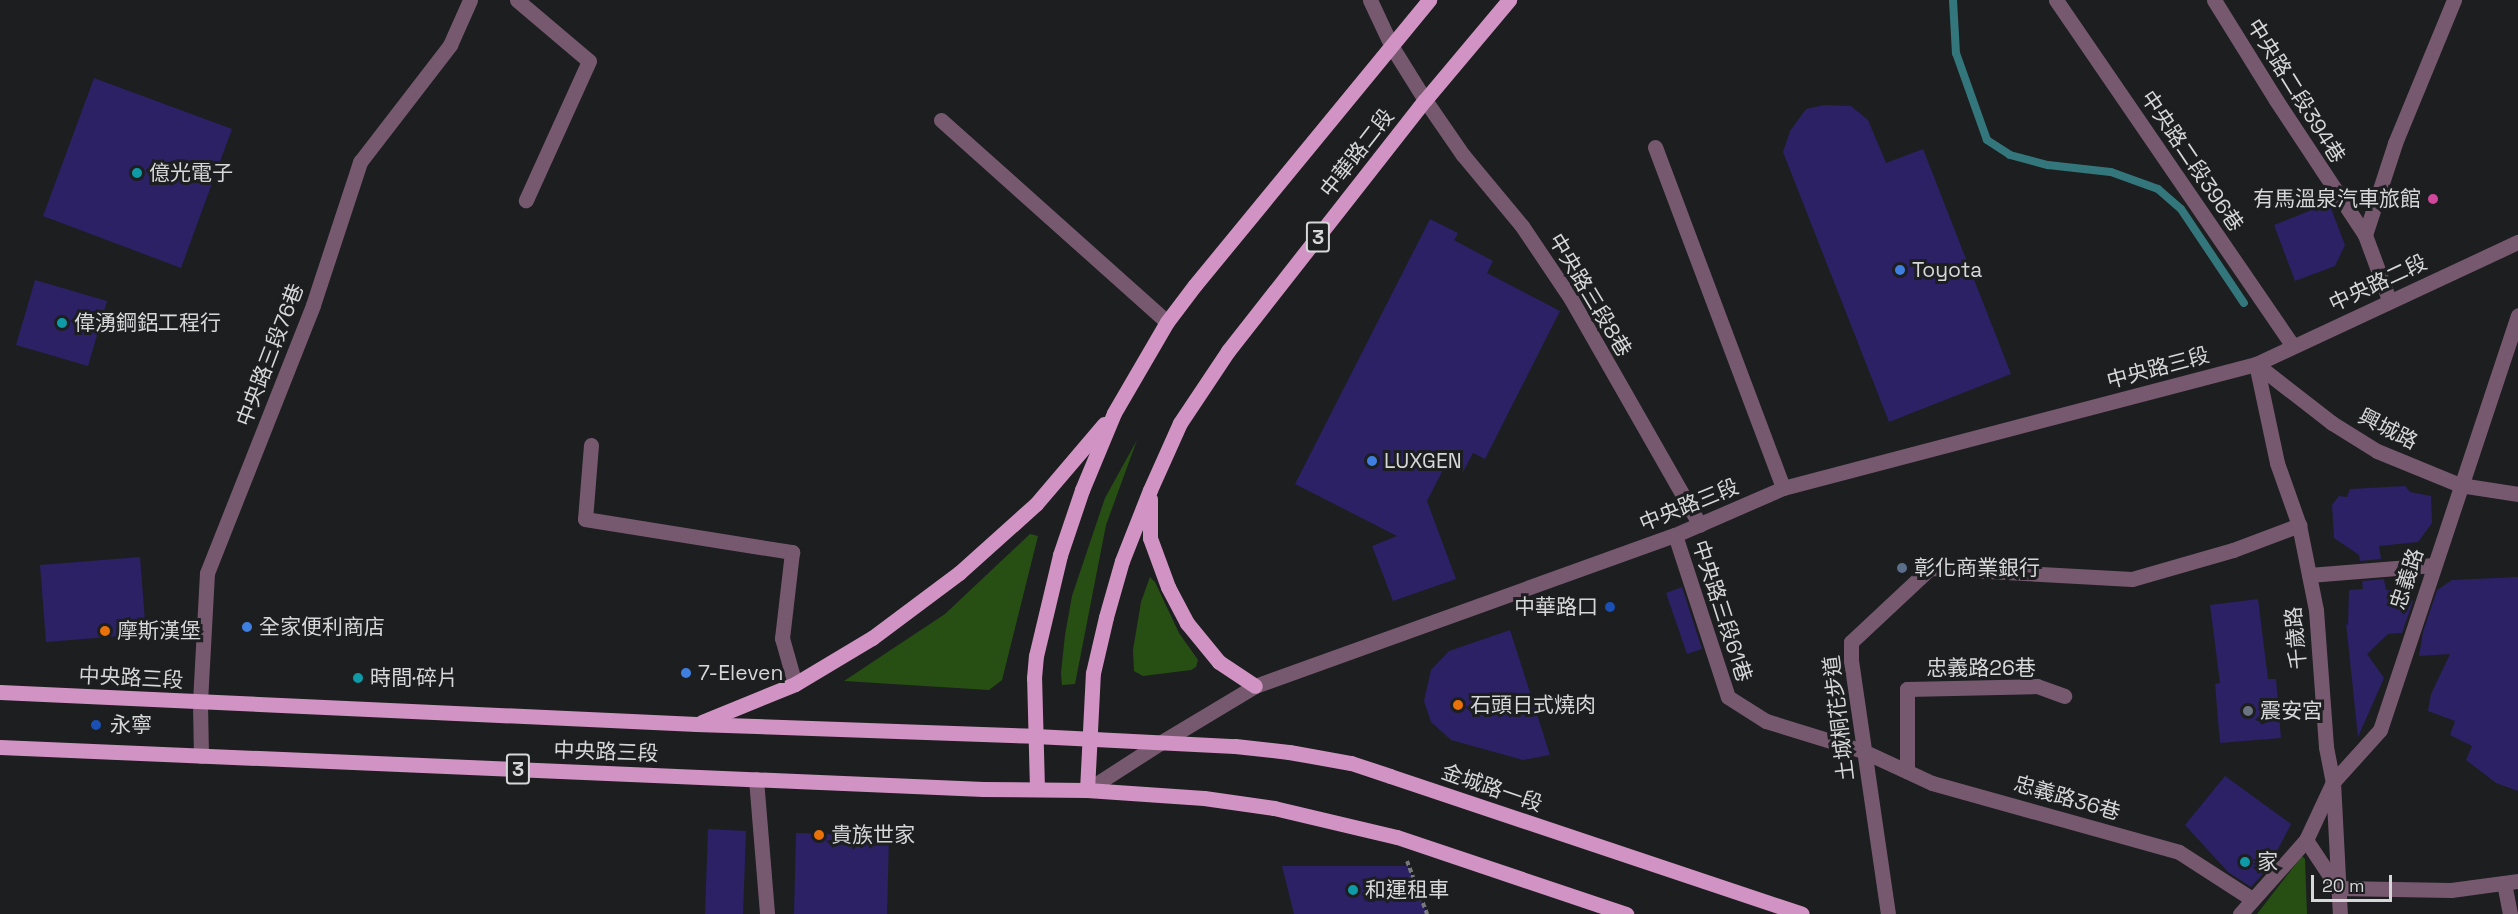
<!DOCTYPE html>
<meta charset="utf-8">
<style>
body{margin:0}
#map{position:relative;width:2518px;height:914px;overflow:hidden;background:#1d1e20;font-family:"Space Grotesk","Noto Sans TC",sans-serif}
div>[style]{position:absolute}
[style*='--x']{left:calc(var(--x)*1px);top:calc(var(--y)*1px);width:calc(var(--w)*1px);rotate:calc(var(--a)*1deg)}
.green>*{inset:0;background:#274f14}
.stream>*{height:8px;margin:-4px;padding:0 4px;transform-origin:4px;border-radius:4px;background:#33777c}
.building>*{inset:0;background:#2b2164}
.path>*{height:4px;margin-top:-2px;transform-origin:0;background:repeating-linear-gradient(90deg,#78797b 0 4.5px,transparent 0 7.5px)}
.minor>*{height:15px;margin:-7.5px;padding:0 7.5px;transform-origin:7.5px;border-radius:7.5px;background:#77596f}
.major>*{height:15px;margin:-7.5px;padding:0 7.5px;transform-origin:7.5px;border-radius:7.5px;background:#d193c3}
.dots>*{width:16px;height:16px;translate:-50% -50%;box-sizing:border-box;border:3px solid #1d1e20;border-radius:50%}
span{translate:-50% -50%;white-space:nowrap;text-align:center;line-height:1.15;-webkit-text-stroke:6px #1d1e20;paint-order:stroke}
.shield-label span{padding:2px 4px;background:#1d1e20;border:2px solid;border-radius:4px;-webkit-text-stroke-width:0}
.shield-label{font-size:20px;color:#d6d7d8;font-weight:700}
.street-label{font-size:21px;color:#d6d7d8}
.poi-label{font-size:21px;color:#d6d7d8}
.left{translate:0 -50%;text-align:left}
.right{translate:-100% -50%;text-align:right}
.scale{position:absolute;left:2311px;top:875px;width:81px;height:27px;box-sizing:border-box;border:3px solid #d6d7d8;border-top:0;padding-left:8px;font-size:18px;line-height:21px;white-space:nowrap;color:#d6d7d8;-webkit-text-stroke:4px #1d1e20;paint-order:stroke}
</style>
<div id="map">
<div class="green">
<i style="clip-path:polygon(1137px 440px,1106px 525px,1075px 684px,1062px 685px,1061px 673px,1065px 635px,1072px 596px,1105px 498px)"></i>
<i style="clip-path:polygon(1030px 534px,1038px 536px,1002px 680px,989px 690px,844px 681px,945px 614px)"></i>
<i style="clip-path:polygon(1150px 577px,1155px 582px,1179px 633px,1198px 660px,1196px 667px,1191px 670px,1143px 676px,1134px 671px,1133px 650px,1141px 602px)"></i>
<i style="clip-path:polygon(2302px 856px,2305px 859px,2307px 914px,2257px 914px)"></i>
</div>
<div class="stream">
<i style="--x:1953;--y:0;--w:53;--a:86.8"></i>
<i style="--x:1956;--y:53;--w:92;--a:70.4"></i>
<i style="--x:1987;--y:140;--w:27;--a:33"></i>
<i style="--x:2010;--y:155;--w:39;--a:15"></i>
<i style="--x:2048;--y:165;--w:63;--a:6.3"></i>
<i style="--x:2111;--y:172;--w:50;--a:19.9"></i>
<i style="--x:2158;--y:189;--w:30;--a:41"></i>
<i style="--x:2181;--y:209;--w:113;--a:56.2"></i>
</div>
<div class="building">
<i style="clip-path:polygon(94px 78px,232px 129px,181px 268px,43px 216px)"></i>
<i style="clip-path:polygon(1824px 105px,1851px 106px,1868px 120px,1886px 163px,1923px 149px,2011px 374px,1889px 422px,1783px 152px,1790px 131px,1806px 109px)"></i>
<i style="clip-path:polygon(2329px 203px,2345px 245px,2335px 266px,2295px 281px,2274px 225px)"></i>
<i style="clip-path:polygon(1430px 219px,1458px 233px,1454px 240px,1493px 261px,1487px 273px,1560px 311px,1485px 459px,1473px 453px,1463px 472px,1446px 464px,1427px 501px,1456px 579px,1393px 601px,1372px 546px,1397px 536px,1295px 484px)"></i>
<i style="clip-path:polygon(35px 280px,107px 301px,88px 366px,16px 345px)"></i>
<i style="clip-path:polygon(2405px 486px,2410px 492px,2431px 496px,2432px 523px,2418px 542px,2379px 546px,2381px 559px,2360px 561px,2359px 555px,2334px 538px,2332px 505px,2339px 496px,2347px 497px,2350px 489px)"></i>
<i style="clip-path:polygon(140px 557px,146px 634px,46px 642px,40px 565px)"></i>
<i style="clip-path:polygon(2518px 577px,2518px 791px,2496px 783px,2466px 760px,2472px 746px,2450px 735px,2455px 721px,2428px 711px,2431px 694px,2450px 654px,2419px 656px,2423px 632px,2437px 590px,2452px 580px)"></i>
<i style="clip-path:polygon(2384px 579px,2386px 590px,2397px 591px,2413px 601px,2402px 633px,2388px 634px,2367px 654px,2384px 678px,2358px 737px,2346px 623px,2348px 626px,2349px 590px,2363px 589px,2362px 581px)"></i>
<i style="clip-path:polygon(1682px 587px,1702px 649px,1687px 654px,1666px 593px)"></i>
<i style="clip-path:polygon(2258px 599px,2268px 679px,2276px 679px,2281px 738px,2220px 743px,2215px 684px,2220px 683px,2210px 605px)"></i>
<i style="clip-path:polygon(1510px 630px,1550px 755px,1523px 760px,1451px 740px,1431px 722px,1424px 701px,1431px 670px,1449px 651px)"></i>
<i style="clip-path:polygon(2225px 776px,2291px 824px,2269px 867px,2251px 887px,2228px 872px,2185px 825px)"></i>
<i style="clip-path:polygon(708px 829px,746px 831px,743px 914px,705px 914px)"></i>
<i style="clip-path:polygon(796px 833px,889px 836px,887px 914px,794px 914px)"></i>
<i style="clip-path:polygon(1282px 866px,1408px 866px,1427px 914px,1294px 914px)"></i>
</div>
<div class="path">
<i style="--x:1407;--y:861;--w:57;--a:69.3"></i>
</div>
<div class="minor">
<i style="--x:517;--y:0;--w:94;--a:40.3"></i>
<i style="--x:589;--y:61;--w:153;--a:114.4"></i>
<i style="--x:1370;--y:0;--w:52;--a:64.9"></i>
<i style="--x:1392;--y:47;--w:62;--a:58.1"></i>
<i style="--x:1425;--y:100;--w:67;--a:55.4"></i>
<i style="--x:1463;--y:155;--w:92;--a:50.3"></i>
<i style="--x:1522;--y:226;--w:88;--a:56.1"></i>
<i style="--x:1571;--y:299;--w:260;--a:60.3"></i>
<i style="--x:2056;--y:0;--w:419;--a:55.6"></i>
<i style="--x:2214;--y:0;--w:118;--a:58.2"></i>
<i style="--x:2276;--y:100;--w:162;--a:56.6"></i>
<i style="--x:2365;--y:235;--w:69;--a:69.7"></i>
<i style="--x:941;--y:120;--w:303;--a:41.8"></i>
<i style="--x:1655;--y:147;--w:364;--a:69.4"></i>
<i style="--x:2365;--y:235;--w:97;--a:-71.9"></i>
<i style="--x:2395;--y:143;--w:155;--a:-67.6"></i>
<i style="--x:2256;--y:364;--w:101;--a:78"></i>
<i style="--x:2277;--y:463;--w:66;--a:70.5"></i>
<i style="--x:2299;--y:525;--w:87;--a:78.7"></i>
<i style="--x:2316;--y:610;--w:137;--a:85.8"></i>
<i style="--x:2326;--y:747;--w:36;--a:79"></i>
<i style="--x:2333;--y:782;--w:132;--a:87"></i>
<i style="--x:2256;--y:364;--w:96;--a:37.8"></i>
<i style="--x:2332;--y:423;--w:53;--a:31.9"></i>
<i style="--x:2377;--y:451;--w:90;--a:22.3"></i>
<i style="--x:2460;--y:485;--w:59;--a:8.8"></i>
<i style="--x:591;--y:445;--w:74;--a:94.6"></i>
<i style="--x:585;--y:519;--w:210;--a:9.1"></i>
<i style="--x:792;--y:552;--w:87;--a:96.6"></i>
<i style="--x:782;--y:638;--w:48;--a:74.2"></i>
<i style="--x:1675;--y:535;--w:170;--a:71.9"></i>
<i style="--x:1728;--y:697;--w:45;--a:32.3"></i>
<i style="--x:1766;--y:721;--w:102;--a:17.2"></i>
<i style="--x:1863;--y:751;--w:76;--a:24.9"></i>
<i style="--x:1932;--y:783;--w:256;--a:15.6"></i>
<i style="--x:2179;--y:852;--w:87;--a:32.8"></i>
<i style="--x:2309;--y:575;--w:125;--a:-4.6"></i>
<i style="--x:201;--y:756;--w:54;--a:-91.1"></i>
<i style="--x:200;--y:702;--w:129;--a:-86.9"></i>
<i style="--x:207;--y:573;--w:288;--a:-68.4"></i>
<i style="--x:313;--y:305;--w:151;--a:-71.8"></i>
<i style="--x:360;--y:162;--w:148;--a:-52.4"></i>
<i style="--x:450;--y:45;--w:49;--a:-66"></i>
<i style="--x:1907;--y:771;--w:82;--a:-90"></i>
<i style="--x:1907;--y:689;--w:130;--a:-1.3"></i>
<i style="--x:2037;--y:686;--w:29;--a:20"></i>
<i style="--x:756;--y:779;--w:135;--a:85.3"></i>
<i style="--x:1087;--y:790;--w:87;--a:-32.8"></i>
<i style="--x:1160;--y:743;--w:111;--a:-31"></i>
<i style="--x:1255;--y:686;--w:446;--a:-19.8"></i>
<i style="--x:1675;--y:535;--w:118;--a:-23.5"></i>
<i style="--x:1783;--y:488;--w:489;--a:-14.7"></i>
<i style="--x:2256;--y:364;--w:289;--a:-25"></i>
<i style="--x:2306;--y:840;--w:58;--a:56.3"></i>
<i style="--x:2338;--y:888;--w:113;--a:1"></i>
<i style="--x:2451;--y:890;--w:68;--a:-7.7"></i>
<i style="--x:2504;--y:883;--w:32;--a:79"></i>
<i style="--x:1888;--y:914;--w:256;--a:-98.3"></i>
<i style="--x:1851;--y:661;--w:19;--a:-90"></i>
<i style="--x:1851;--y:642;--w:108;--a:-43.1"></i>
<i style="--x:1930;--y:568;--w:202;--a:3.1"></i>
<i style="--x:2132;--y:579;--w:105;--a:-16"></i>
<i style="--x:2233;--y:550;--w:71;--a:-20.7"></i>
<i style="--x:2240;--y:914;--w:99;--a:-48.3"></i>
<i style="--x:2306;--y:840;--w:64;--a:-65"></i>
<i style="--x:2333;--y:782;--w:70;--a:-47.9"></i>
<i style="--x:2380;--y:730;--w:437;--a:-71.6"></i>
</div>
<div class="major">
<i style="--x:1150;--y:499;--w:39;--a:90"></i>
<i style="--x:1150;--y:538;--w:52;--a:69.8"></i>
<i style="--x:1168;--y:587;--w:41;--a:62.2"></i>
<i style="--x:1187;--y:623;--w:50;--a:50.6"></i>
<i style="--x:1219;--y:662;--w:43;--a:33.7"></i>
<i style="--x:0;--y:692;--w:697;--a:2.63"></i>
<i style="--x:696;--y:724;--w:339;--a:2"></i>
<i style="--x:1035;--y:736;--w:200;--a:2.9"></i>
<i style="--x:1235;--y:746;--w:54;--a:6.3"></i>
<i style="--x:1289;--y:752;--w:63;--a:10.1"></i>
<i style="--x:1351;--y:763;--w:41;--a:18.4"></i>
<i style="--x:1390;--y:776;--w:434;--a:18.5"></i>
<i style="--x:702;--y:722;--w:100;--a:-22.2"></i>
<i style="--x:795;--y:684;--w:90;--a:-30.9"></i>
<i style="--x:872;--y:638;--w:109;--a:-36.8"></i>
<i style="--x:959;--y:573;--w:103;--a:-41.9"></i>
<i style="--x:1036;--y:504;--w:105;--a:-49.6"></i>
<i style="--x:0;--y:747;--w:984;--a:2.45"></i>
<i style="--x:983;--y:789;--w:104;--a:0.6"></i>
<i style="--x:1087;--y:790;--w:117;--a:3.9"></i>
<i style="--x:1204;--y:798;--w:71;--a:8.1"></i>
<i style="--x:1274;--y:808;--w:126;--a:13.3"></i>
<i style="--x:1397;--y:837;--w:242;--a:18.6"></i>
<i style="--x:1037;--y:789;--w:111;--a:-91.5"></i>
<i style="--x:1034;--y:678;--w:22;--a:-85"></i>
<i style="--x:1036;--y:656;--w:104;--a:-76.6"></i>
<i style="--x:1060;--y:555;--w:69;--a:-71.3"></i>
<i style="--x:1082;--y:490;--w:83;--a:-67.4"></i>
<i style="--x:1114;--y:413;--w:105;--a:-59.8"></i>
<i style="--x:1167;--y:322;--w:46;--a:-52.9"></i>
<i style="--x:1195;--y:285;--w:369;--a:-50.6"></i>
<i style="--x:1087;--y:790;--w:117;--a:-87.1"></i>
<i style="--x:1093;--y:673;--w:57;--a:-76.9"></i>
<i style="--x:1106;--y:617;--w:58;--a:-74.1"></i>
<i style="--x:1122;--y:561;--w:76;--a:-68.5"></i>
<i style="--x:1150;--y:490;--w:73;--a:-65.9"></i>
<i style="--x:1180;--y:423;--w:87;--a:-56.3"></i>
<i style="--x:1228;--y:351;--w:319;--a:-51.9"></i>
<i style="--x:1425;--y:100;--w:131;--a:-50"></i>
</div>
<div class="dots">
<i style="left:137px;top:173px;background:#0f9aa8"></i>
<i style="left:2433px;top:199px;background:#d1479c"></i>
<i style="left:1900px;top:270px;background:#3f7fe0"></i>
<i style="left:62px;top:323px;background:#0f9aa8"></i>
<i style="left:1372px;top:461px;background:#3f7fe0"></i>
<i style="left:1902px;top:568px;background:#5c6f8a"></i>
<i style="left:1610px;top:607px;background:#1a4fb4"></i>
<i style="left:247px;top:627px;background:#3f7fe0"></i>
<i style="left:105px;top:631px;background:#e8710a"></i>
<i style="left:686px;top:673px;background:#3f7fe0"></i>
<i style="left:358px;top:678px;background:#0f9aa8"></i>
<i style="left:1458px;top:705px;background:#e8710a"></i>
<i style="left:2248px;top:711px;background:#6b7280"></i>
<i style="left:96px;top:725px;background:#1a4fb4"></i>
<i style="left:819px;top:835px;background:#e8710a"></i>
<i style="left:2245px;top:862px;background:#0f9aa8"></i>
<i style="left:1353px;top:890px;background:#0f9aa8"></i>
</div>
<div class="shield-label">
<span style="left:1318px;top:237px">3</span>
<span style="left:518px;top:769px">3</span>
</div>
<div class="street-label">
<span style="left:2296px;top:91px;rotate:58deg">中央路二段394巷</span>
<span style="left:1357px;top:153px;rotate:-52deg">中華路二段</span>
<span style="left:2192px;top:161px;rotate:56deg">中央路二段396巷</span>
<span style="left:2378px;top:283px;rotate:-25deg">中央路二段</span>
<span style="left:1590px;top:295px;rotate:59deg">中央路三段8巷</span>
<span style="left:270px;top:355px;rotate:-69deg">中央路三段76巷</span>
<span style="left:2158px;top:368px;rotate:-15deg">中央路三段</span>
<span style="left:2388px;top:429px;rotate:27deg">興城路</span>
<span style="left:1689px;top:505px;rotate:-22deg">中央路三段</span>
<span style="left:2407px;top:579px;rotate:-72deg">忠義路</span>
<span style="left:1722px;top:611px;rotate:72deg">中央路三段61巷</span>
<span style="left:2296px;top:638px;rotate:-95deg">千歲路</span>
<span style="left:1981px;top:668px">忠義路26巷</span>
<span style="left:131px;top:678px;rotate:3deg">中央路三段</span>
<span style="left:1839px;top:718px;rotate:-97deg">土城桐花步道</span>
<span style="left:606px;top:752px;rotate:2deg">中央路三段</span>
<span style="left:1492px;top:788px;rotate:19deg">金城路一段</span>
<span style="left:2067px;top:798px;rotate:16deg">忠義路36巷</span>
</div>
<div class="poi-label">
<span class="left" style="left:149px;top:173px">億光電子</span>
<span class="right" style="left:2421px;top:199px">有馬溫泉汽車旅館</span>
<span class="left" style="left:1912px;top:270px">Toyota</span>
<span class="left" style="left:74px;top:323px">偉湧鋼鋁工程行</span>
<span class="left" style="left:1384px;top:461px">LUXGEN</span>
<span class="left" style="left:1914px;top:568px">彰化商業銀行</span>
<span class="right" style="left:1598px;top:607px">中華路口</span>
<span class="left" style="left:259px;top:627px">全家便利商店</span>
<span class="left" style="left:117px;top:631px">摩斯漢堡</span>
<span class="left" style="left:698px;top:673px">7-Eleven</span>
<span class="left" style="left:370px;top:678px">時間·碎片</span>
<span class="left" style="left:1470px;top:705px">石頭日式燒肉</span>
<span class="left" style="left:2260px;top:711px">震安宮</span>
<span class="left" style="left:110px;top:725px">永寧</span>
<span class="left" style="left:831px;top:835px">貴族世家</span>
<span class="left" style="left:2257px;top:862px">家</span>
<span class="left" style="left:1365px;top:890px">和運租車</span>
</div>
<div class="scale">20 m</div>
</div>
